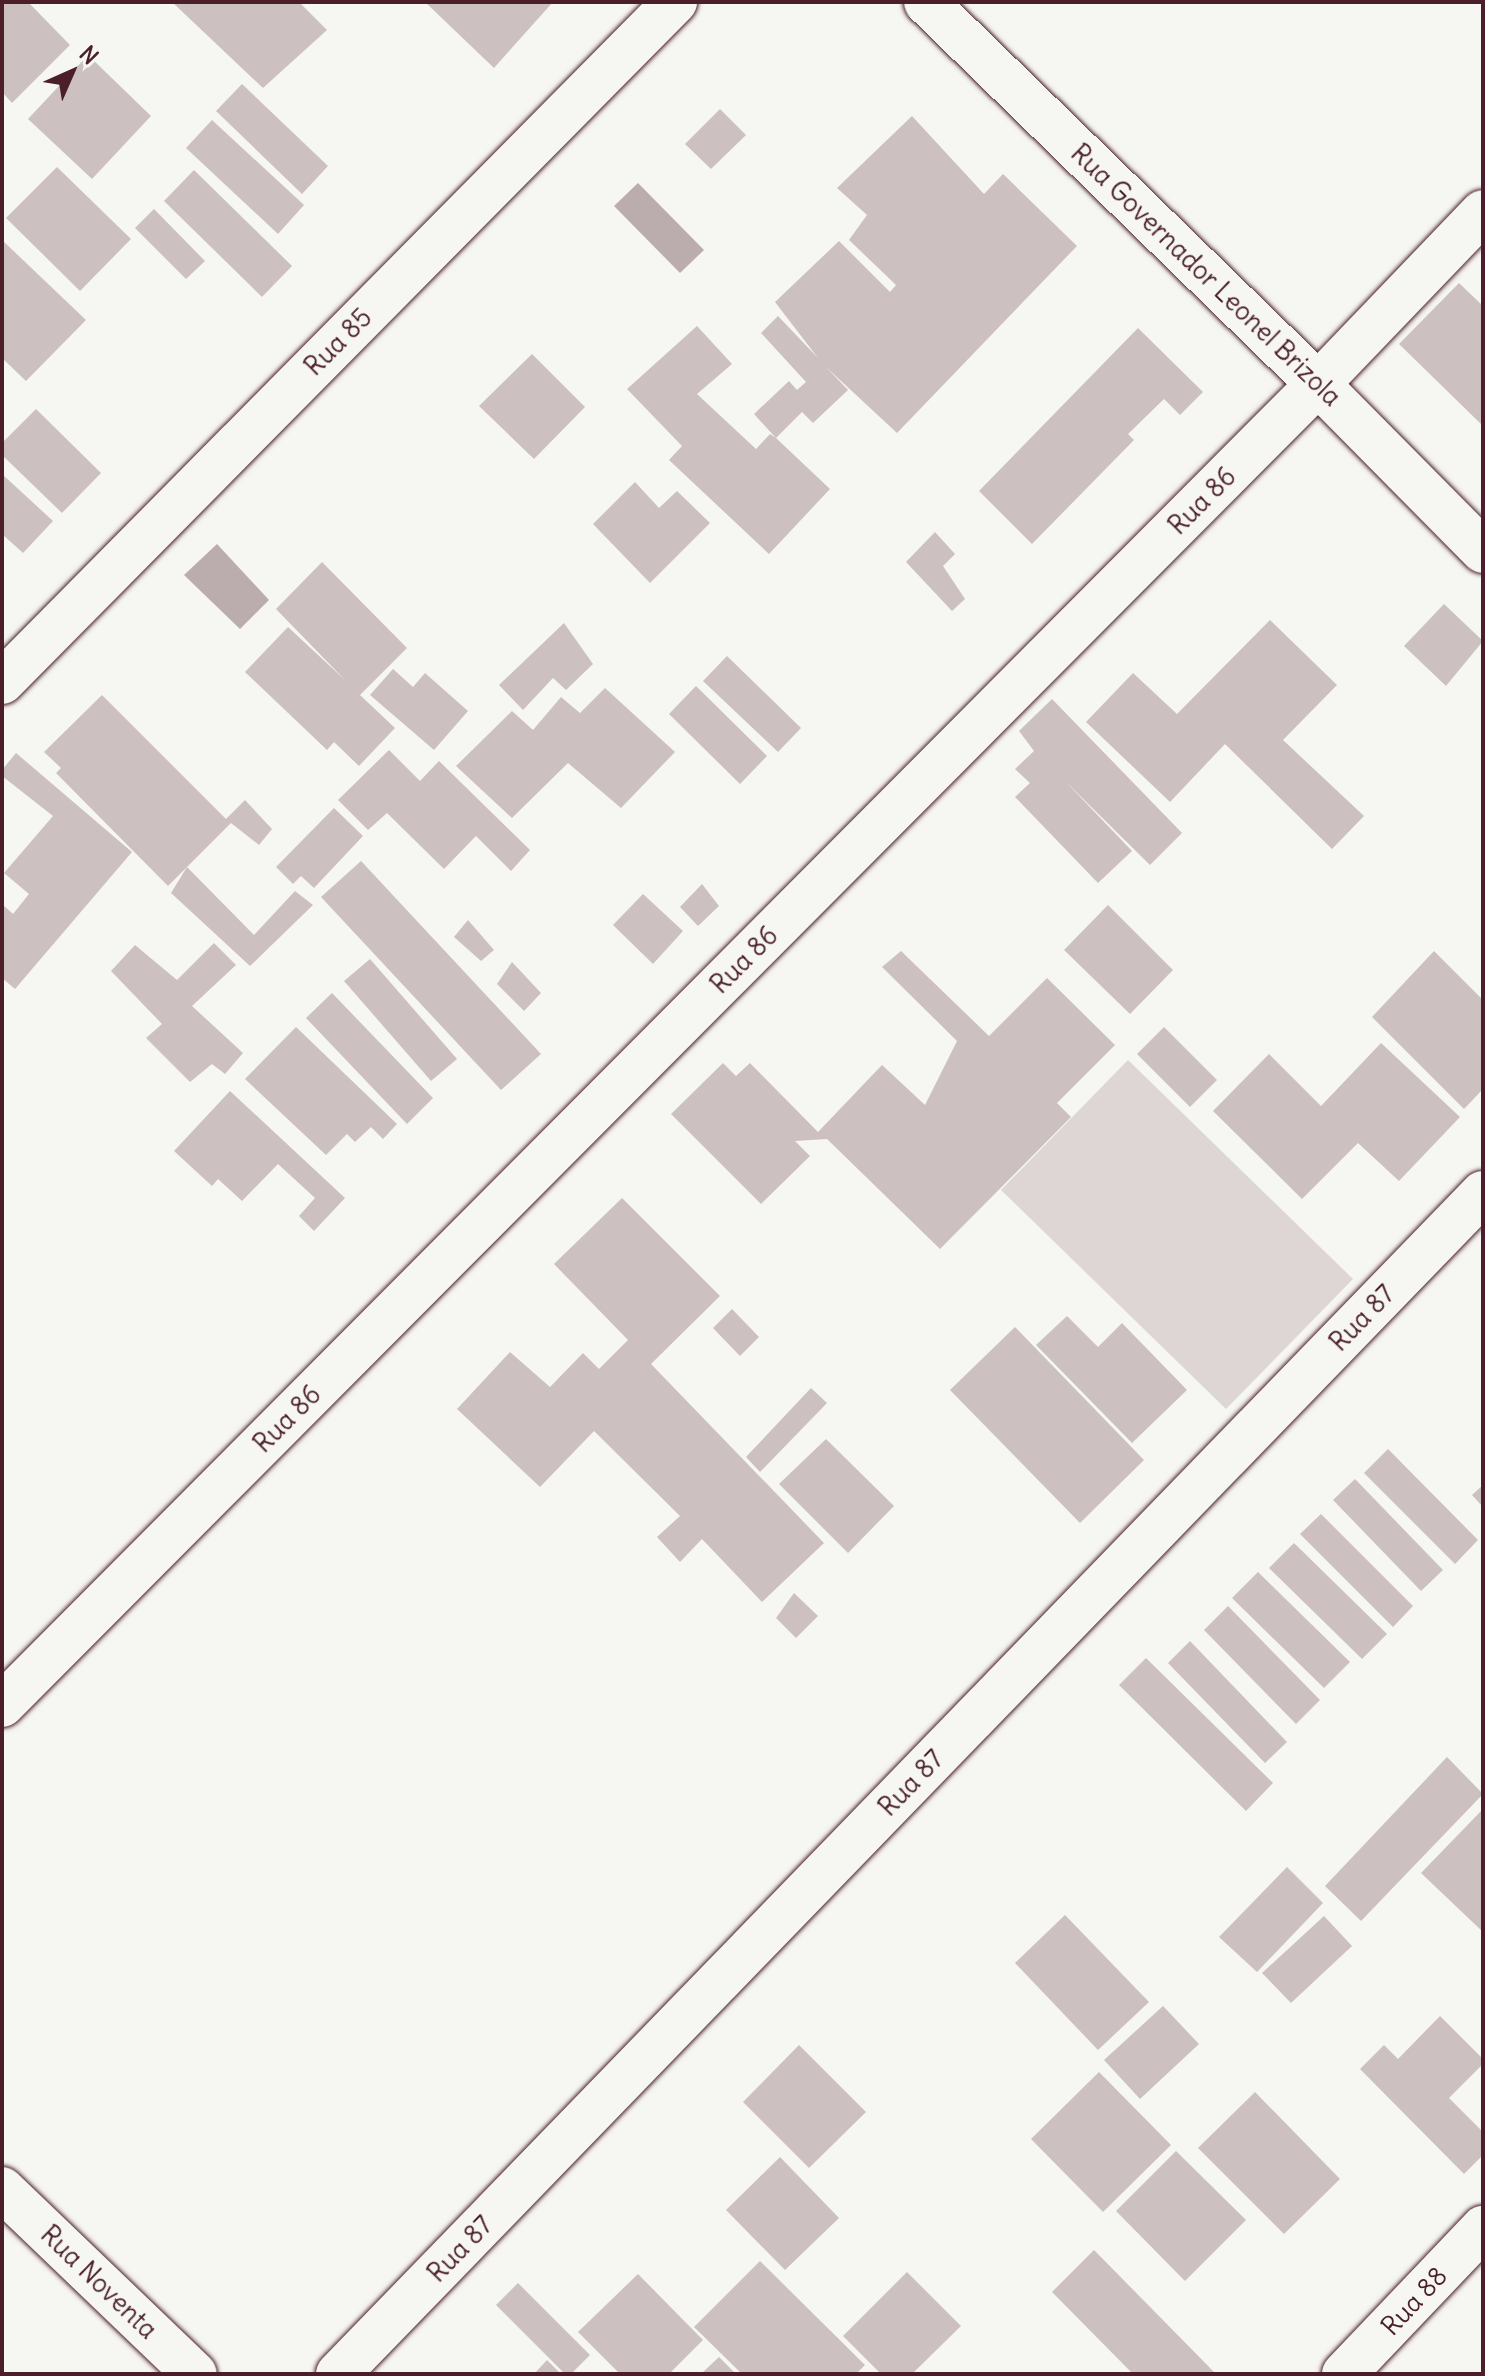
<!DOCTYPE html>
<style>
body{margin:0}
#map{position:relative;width:1485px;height:2376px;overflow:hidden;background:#f6f6f2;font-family:Delius,sans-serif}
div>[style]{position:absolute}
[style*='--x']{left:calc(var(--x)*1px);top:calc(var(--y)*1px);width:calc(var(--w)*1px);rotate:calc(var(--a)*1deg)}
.green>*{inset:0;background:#ddd6d5}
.water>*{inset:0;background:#bbadae}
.building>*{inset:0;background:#ccc1c0}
.roads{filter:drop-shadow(0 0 2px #4a1f2b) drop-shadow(0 0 2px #4a1f2b)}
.street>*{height:44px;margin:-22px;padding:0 22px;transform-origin:22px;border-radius:22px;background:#f6f6f2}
span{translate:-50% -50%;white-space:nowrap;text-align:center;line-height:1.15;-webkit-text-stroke:6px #f6f6f2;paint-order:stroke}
.street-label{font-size:26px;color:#4a1f2b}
.frame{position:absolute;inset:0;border:4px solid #4a1f2b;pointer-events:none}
.north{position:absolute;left:32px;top:32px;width:80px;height:80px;-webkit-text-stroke:6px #f6f6f2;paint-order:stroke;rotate:45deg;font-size:22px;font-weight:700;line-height:32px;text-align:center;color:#4a1f2b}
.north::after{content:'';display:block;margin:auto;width:28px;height:36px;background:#4a1f2b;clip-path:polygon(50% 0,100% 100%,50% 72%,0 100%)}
</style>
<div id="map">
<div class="green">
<i style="clip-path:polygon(1128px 1060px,1353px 1279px,1226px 1409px,1001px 1190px)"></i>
</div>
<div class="water">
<i style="clip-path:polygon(638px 183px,704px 250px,680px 273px,614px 206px)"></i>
<i style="clip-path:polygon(217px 544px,269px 600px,240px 629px,184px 575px)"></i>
</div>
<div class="building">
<i style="clip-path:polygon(2px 2px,28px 2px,70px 45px,12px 103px,2px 92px)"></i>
<i style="clip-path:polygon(172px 2px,299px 2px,327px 30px,263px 88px)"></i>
<i style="clip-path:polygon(425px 2px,553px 2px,494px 68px)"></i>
<i style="clip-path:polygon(88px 55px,151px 116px,92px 179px,28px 119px)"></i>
<i style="clip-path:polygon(242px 84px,328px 166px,302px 194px,216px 111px)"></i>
<i style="clip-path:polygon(720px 109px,746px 135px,711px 169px,685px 144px)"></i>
<i style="clip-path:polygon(912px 116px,984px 194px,1003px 174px,1077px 246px,897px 433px,826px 367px,848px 390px,813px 423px,802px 412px,776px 438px,830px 489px,769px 554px,669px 460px,682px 446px,627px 389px,697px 326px,732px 364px,697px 394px,756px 449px,770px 434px,776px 438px,754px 414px,789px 381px,797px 390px,806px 382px,761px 333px,778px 316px,818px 358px,775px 302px,839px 241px,890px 292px,896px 285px,849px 240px,867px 215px,837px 188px)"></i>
<i style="clip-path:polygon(212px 120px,304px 205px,278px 234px,186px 148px)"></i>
<i style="clip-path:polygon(57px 167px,131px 239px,80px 291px,6px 218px)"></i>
<i style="clip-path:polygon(194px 170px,292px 266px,262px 297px,164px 201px)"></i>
<i style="clip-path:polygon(154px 209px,205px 261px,186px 279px,135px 228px)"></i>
<i style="clip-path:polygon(2px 240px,86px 320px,26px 381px,2px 358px)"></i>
<i style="clip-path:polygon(1459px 283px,1483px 306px,1483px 426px,1399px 344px)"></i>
<i style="clip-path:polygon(1138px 328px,1203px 392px,1180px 415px,1164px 399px,1128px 434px,1134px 440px,1032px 544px,979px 491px)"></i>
<i style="clip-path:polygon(532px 354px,585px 407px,534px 459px,479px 406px)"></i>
<i style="clip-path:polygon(36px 409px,101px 473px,62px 513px,2px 455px,2px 443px)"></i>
<i style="clip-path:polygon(2px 474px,53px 521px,23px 553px,2px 534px)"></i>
<i style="clip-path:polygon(635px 482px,659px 508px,677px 491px,710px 523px,650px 583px,593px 524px)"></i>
<i style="clip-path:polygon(935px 532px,955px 554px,943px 566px,965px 599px,952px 611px,906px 562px)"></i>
<i style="clip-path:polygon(322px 562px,407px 648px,360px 695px,395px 728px,359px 766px,334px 742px,327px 750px,245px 672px,288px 627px,345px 680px,276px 609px)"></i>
<i style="clip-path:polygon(1444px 604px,1483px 641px,1446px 686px,1404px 646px)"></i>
<i style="clip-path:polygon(1270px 620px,1337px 685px,1283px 740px,1364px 816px,1332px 849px,1225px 744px,1170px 802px,1086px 722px,1133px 673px,1177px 714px)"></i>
<i style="clip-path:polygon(564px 623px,593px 664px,566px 690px,553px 678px,523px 710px,499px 685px)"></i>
<i style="clip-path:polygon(727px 656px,801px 728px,778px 752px,703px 681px)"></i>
<i style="clip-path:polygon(393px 669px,413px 687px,425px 673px,468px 711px,434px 750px,370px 695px)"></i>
<i style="clip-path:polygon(696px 686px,767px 756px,740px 784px,669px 714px)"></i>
<i style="clip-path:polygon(605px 688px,675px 752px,621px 808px,568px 763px,512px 818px,456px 766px,512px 711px,533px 730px,561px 697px,580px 713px)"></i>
<i style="clip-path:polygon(102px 695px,226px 819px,245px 800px,272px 829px,259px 845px,231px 823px,168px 886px,56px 773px,61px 768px,44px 752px)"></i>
<i style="clip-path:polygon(1052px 699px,1182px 833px,1150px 865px,1065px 781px,1132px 851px,1098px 883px,1015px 797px,1030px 783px,1015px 769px,1034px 751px,1019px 731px)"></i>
<i style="clip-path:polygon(389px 750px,420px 781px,439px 761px,530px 850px,511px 871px,476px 836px,444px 869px,387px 813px,368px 830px,338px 800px)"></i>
<i style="clip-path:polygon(16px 753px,132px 852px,15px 989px,2px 978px,2px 904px,13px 914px,29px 894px,4px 873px,53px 816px,2px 776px,2px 770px)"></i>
<i style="clip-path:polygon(334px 808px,363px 836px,314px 888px,301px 876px,293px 884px,276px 867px)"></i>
<i style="clip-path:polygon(361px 861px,541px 1054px,501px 1090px,321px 897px)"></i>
<i style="clip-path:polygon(187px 867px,254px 935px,295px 891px,313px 905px,250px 966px,171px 893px)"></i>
<i style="clip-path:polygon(702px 884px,719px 906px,698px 926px,680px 907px)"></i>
<i style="clip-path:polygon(643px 894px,683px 931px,653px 964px,613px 925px)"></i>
<i style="clip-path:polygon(1108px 905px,1173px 970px,1130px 1014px,1064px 950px)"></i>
<i style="clip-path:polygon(468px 920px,494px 950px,481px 961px,454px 937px)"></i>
<i style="clip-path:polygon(214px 943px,236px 965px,192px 1006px,243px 1053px,225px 1074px,212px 1064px,190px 1082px,146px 1038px,162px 1024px,111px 971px,135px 945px,177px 980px)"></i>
<i style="clip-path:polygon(901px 951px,989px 1036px,1047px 978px,1115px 1045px,1057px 1103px,1071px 1117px,940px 1249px,827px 1139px,795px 1141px,810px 1156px,761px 1204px,671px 1114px,723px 1063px,736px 1076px,750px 1063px,818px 1132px,882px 1065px,925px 1105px,957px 1041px,882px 967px)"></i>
<i style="clip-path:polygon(1434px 951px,1483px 1000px,1483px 1089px,1464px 1109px,1372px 1017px)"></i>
<i style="clip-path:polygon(370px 959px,457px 1059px,431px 1081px,344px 981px)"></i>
<i style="clip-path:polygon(512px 962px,541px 993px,524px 1011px,497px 984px)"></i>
<i style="clip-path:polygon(332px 993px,433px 1098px,407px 1124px,306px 1018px)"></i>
<i style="clip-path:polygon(296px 1027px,397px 1124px,383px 1139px,371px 1127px,355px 1142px,347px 1134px,326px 1155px,245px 1079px)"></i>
<i style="clip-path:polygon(1164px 1027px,1217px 1080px,1190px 1107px,1137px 1054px)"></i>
<i style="clip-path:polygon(1381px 1043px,1460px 1117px,1399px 1181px,1358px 1143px,1302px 1199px,1213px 1111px,1269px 1054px,1321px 1106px)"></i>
<i style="clip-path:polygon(230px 1091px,345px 1198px,314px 1231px,299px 1216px,315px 1198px,278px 1164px,242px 1201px,218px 1179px,212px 1186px,174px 1151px)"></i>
<i style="clip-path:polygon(622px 1198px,720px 1296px,651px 1364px,824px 1543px,762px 1602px,702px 1539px,680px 1562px,657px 1537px,680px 1516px,594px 1431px,540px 1487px,457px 1409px,510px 1352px,550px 1387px,583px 1353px,599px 1369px,628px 1340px,554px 1264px)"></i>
<i style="clip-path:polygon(732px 1309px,759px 1337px,740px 1356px,713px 1328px)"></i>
<i style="clip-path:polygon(1067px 1316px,1098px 1347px,1122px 1323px,1187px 1390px,1132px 1443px,1036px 1345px)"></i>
<i style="clip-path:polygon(1015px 1327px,1144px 1460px,1080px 1523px,950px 1390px)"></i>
<i style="clip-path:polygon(811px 1388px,827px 1403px,760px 1472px,746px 1457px)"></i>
<i style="clip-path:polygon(826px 1439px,894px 1506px,848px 1553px,779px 1484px)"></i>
<i style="clip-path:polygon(1388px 1449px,1478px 1540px,1455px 1564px,1364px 1473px)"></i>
<i style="clip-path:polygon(1355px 1479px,1443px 1570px,1421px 1591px,1333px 1500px)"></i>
<i style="clip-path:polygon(1483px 1485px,1483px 1507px,1472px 1495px)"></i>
<i style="clip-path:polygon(1321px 1514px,1413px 1606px,1393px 1627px,1300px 1534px)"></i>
<i style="clip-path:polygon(1294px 1543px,1387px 1634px,1362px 1659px,1269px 1568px)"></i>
<i style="clip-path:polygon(1258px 1572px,1350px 1662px,1324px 1688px,1232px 1598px)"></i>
<i style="clip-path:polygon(794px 1593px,818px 1616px,796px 1638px,776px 1618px)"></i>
<i style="clip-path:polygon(1228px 1606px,1320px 1700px,1296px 1724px,1204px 1630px)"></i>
<i style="clip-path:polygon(1190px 1641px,1287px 1742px,1265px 1763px,1168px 1663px)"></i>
<i style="clip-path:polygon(1146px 1658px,1273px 1783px,1246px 1811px,1119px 1685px)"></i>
<i style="clip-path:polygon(1447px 1757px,1483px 1794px,1361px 1921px,1325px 1886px)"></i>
<i style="clip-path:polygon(1483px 1809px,1483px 1932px,1421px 1873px)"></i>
<i style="clip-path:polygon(1287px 1867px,1323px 1903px,1257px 1972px,1219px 1937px)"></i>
<i style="clip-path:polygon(1065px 1915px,1149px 2002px,1098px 2050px,1015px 1963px)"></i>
<i style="clip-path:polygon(1324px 1916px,1352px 1946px,1291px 2003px,1262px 1973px)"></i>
<i style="clip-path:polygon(1163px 2006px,1199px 2044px,1140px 2099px,1104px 2060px)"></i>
<i style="clip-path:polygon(1440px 2016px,1483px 2059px,1483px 2064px,1449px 2098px,1483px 2132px,1483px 2155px,1464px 2174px,1360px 2069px,1384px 2045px,1398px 2059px)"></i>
<i style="clip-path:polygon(799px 2045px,866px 2112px,809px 2168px,743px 2102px)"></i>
<i style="clip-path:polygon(1099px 2072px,1171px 2145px,1103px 2212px,1031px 2139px)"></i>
<i style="clip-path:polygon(1255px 2092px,1340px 2179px,1284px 2234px,1198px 2148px)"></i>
<i style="clip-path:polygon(1176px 2151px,1246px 2220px,1185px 2281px,1116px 2211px)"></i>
<i style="clip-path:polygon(780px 2157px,839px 2218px,785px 2270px,726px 2210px)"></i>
<i style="clip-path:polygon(1094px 2250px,1216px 2374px,1133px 2374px,1052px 2292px)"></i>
<i style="clip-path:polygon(760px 2261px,865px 2365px,856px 2374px,742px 2374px,694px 2327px)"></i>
<i style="clip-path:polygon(907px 2272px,961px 2326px,912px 2374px,881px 2374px,843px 2336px)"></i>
<i style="clip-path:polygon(638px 2274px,703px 2340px,669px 2374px,620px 2374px,578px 2332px)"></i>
<i style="clip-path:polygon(518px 2283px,590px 2355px,571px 2374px,565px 2374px,496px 2305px)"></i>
<i style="clip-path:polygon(719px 2357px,736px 2374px,701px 2374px)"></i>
<i style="clip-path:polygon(547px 2360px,561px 2374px,534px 2374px)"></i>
</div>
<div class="roads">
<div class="street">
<i style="--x:926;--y:2;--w:547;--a:44.26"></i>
<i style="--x:1318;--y:384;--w:235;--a:45.3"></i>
<i style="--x:2;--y:682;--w:957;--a:-45.3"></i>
<i style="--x:2;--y:1705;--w:1865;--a:-45.11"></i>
<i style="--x:1318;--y:384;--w:238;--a:-46.2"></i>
<i style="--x:2;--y:2189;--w:267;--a:43.8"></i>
<i style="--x:338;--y:2374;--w:1645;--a:-45.89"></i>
<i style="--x:1344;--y:2374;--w:202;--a:-46.4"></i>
</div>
</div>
<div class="street-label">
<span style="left:1206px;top:275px;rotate:44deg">Rua Governador Leonel Brizola</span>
<span style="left:338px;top:342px;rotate:-45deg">Rua 85</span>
<span style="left:1202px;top:501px;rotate:-45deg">Rua 86</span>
<span style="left:744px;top:960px;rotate:-45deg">Rua 86</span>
<span style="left:1362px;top:1318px;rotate:-46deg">Rua 87</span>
<span style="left:287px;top:1419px;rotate:-45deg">Rua 86</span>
<span style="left:911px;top:1783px;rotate:-46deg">Rua 87</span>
<span style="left:460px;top:2249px;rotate:-46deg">Rua 87</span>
<span style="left:99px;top:2282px;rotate:44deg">Rua Noventa</span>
<span style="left:1414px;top:2301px;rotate:-47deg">Rua 88</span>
</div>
<div class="frame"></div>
<div class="north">N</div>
</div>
